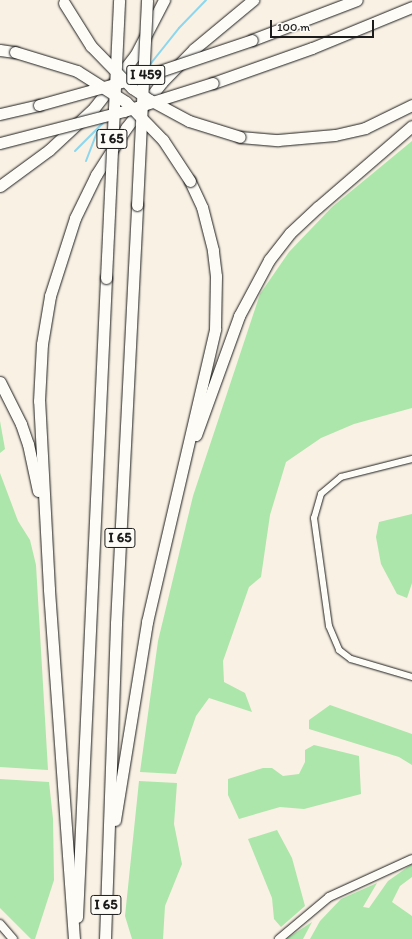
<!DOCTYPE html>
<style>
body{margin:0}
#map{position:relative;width:412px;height:939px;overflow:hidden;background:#f9f1e4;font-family:Itim,sans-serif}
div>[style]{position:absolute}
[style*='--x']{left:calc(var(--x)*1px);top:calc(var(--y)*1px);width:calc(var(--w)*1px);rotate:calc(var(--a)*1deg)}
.green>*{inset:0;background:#ace6aa}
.stream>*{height:2px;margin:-1px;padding:0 1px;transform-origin:1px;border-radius:1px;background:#8dd7ee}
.roads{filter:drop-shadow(0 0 1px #1c1c1c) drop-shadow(0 0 1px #1c1c1c)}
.minor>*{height:6px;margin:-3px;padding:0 3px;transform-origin:3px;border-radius:3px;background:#fdfcf7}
.tertiary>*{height:8px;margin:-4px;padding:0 4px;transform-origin:4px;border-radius:4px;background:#fdfcf7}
.motorway>*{height:11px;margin:-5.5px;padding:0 5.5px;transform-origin:5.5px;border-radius:5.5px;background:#fdfcf7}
.bridges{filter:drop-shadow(0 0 1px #1c1c1c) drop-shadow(0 0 1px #1c1c1c)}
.motorway-bridge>*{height:11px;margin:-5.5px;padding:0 5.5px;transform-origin:5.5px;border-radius:5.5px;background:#fdfcf7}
span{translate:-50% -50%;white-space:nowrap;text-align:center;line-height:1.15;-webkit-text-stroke:3.5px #fdfcf7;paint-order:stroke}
.shield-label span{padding:1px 3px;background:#fdfcf7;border:1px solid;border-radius:3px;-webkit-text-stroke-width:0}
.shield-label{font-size:14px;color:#1c1c1c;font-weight:700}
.scale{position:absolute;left:270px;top:20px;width:104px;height:18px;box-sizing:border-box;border:2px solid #1c1c1c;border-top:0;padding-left:5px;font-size:12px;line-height:14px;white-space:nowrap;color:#1c1c1c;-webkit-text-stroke:3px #fdfcf7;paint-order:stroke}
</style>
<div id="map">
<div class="green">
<i style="clip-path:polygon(412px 141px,412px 408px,354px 424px,321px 438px,286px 462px,270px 515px,261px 577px,249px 587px,223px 661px,224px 682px,245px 693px,252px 712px,209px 698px,196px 716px,176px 774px,140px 772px,158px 641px,193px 496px,260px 294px,289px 252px,332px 207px)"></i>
<i style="clip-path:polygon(0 421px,5px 449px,0 453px)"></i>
<i style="clip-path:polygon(0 473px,18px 521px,30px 540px,36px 565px,48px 770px,0 767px)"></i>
<i style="clip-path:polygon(412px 514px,412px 583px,407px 598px,397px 594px,381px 564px,376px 537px,379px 522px)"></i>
<i style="clip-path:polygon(330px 705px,412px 734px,412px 765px,399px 757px,309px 729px,309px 720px)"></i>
<i style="clip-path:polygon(314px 745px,359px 756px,361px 794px,304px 809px,280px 807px,239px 819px,228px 795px,228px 779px,263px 768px,272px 768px,283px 776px,299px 774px,305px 762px,305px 750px)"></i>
<i style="clip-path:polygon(0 779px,49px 782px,53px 819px,54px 880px,35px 939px,31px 939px,0 908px)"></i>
<i style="clip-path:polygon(139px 781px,177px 783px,174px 824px,182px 864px,165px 906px,163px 939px,132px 939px,125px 916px)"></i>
<i style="clip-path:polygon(277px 830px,292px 858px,305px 906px,281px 927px,274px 919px,272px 898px,248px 839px)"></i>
<i style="clip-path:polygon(412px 864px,412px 877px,400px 886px,392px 902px,412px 916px,412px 939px,310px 939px,320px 921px,341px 899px,377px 883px,363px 907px,369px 908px,388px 881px)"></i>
<i style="clip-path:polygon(312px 922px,303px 939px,286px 939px)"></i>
</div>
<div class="stream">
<i style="--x:148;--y:67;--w:50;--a:-51.5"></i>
<i style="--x:179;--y:28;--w:39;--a:-46"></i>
<i style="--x:75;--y:151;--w:42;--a:-45"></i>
<i style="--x:86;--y:161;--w:33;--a:-69"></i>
</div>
<div class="roads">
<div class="minor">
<i style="--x:412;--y:459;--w:73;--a:165.8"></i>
<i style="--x:341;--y:477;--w:26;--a:140"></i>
<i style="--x:321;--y:494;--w:25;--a:106"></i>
<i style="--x:314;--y:518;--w:109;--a:82.1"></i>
<i style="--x:329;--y:626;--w:26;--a:67"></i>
<i style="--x:339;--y:650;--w:15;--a:37"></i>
<i style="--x:351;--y:659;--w:64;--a:16.4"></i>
</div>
<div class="tertiary">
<i style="--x:0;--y:924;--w:20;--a:49"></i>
<i style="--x:279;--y:939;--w:65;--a:-40"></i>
<i style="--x:329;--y:897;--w:91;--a:-24.6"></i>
</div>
<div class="motorway">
<i style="--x:252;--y:40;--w:112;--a:-20.9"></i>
<i style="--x:0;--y:50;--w:15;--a:8"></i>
<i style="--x:213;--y:83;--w:105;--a:-19.5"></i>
<i style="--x:312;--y:48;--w:108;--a:-22.3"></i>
<i style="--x:0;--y:114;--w:40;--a:-13"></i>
<i style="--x:240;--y:137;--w:38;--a:5"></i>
<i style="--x:278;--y:140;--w:57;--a:-5"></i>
<i style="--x:335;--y:135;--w:31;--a:-13"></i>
<i style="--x:365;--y:128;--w:52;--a:-26.1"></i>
<i style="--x:0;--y:186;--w:61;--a:-36.3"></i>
<i style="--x:49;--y:150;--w:62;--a:-43"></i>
<i style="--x:94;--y:108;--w:68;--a:-52.1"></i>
<i style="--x:136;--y:54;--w:61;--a:-62.6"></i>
<i style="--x:0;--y:382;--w:47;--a:63.4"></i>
<i style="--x:21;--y:424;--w:21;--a:71"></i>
<i style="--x:28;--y:444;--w:48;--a:78"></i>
<i style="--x:196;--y:435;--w:127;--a:-70.1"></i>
<i style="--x:239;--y:316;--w:64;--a:-61.8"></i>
<i style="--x:269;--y:260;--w:34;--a:-52"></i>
<i style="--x:290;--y:233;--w:38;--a:-43"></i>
<i style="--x:318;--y:207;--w:124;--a:-40.8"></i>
<i style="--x:115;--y:820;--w:201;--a:-80.8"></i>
<i style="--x:147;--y:622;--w:301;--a:-76.9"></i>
<i style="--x:215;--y:329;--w:53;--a:-88.9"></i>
<i style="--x:216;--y:276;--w:26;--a:-97"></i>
<i style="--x:213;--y:250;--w:44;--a:-104.3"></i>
<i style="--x:202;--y:207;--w:29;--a:-115"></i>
<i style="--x:77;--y:917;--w:640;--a:-87.4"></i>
<i style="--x:74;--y:939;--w:351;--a:-94.1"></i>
<i style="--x:49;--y:589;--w:188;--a:-93"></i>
<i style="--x:39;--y:401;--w:57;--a:-87"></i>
<i style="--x:42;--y:344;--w:49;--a:-80.5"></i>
<i style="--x:50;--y:296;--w:82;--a:-72.2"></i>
<i style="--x:75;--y:218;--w:48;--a:-64"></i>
<i style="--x:96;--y:175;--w:56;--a:-57.4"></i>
<i style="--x:126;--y:128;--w:58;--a:-52"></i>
<i style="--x:162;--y:82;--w:46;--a:-45.9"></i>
<i style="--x:194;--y:49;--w:77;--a:-39.7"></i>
<i style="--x:105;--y:939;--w:316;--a:-88"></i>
<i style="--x:116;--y:623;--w:419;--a:-87.1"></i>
</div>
</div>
<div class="bridges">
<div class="motorway-bridge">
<i style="--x:64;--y:3;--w:51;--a:57.9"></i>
<i style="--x:91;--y:46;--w:59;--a:45.7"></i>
<i style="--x:132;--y:88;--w:22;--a:34"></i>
<i style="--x:150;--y:100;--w:44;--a:28.3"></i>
<i style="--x:189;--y:121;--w:53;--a:17.4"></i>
<i style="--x:15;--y:52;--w:65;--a:17"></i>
<i style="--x:77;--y:71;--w:58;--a:32.3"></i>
<i style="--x:126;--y:102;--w:53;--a:45.8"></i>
<i style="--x:163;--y:140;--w:49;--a:56.6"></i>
<i style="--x:39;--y:105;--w:123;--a:-15.6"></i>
<i style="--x:157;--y:72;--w:100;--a:-18.6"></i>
<i style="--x:0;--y:143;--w:128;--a:-14.5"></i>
<i style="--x:124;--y:111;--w:93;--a:-17.5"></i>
<i style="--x:137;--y:205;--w:205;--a:-87.2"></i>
<i style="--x:106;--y:278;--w:278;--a:-87.3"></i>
</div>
</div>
<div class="shield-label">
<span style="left:146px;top:75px">I 459</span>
<span style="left:112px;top:139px">I 65</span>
<span style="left:120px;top:538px">I 65</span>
<span style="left:106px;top:905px">I 65</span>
</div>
<div class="scale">100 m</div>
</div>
